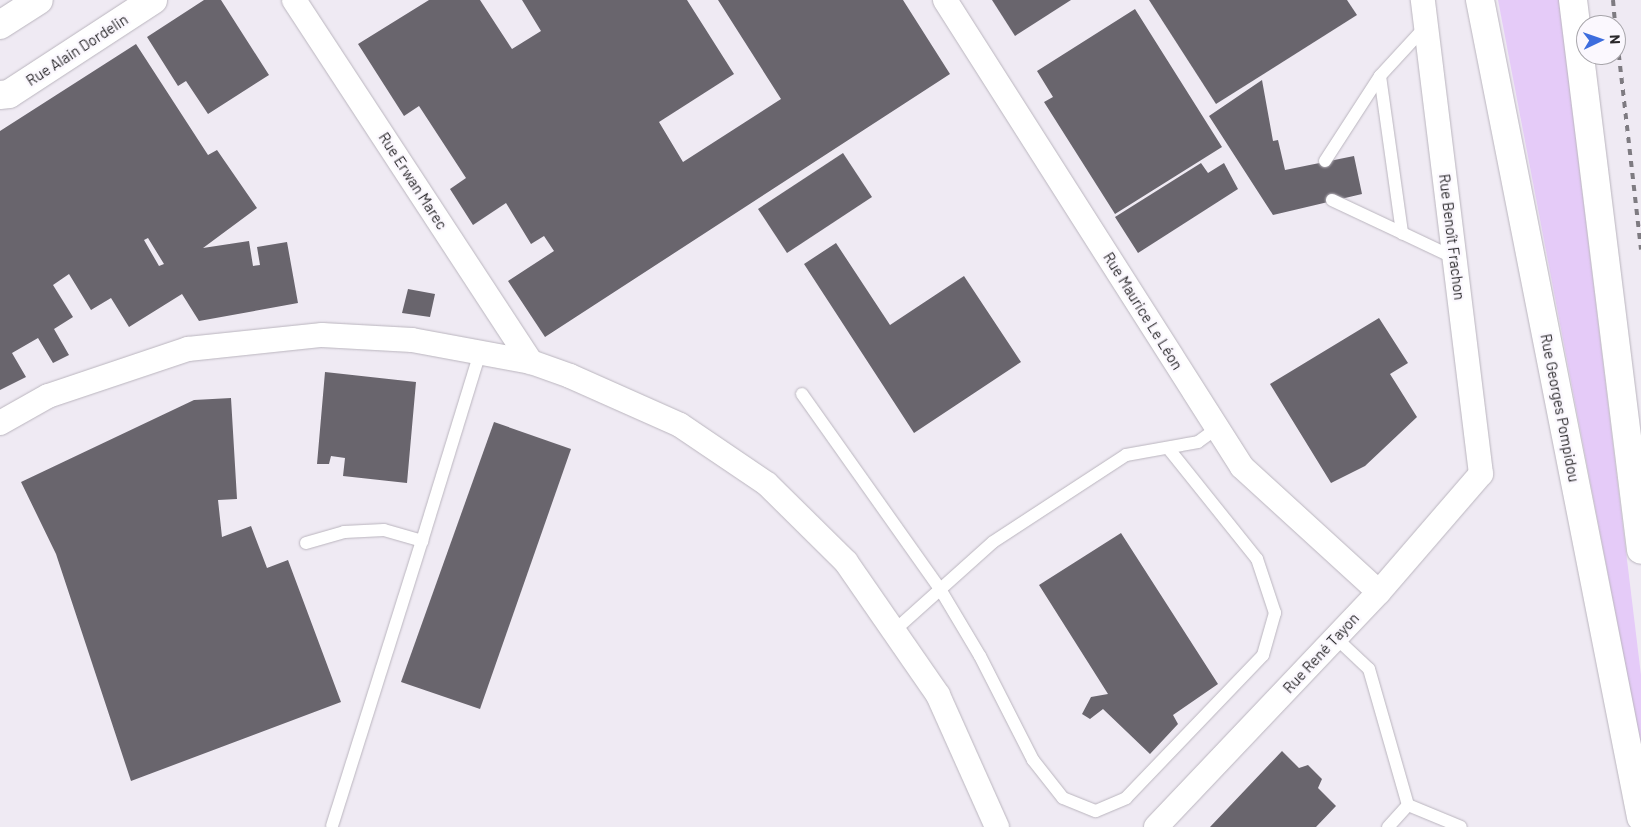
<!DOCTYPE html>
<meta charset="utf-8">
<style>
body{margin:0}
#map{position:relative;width:1641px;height:827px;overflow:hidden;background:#efeaf3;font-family:Barlow,sans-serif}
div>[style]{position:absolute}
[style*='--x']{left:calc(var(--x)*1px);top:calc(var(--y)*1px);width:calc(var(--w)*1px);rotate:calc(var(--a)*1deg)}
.green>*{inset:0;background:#e5cbf8}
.building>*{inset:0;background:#69656d}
.roads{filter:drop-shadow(0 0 1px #bab5be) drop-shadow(0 0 1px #bab5be)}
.lane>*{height:12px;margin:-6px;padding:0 6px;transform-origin:6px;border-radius:6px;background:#fff}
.street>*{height:24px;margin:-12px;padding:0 12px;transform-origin:12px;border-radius:12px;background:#fff}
.secondary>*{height:28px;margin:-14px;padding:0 14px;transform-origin:14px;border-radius:14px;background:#fff}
.rail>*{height:4px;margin-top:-2px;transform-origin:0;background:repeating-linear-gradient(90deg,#7e7b81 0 6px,transparent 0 12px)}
span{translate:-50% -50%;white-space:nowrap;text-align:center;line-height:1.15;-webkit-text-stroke:5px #fbf8fe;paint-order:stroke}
.street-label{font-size:15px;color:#2a282b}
.north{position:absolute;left:1576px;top:15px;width:50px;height:50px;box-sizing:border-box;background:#fbf8fe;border:1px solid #a7a5aa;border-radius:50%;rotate:87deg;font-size:14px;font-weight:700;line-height:20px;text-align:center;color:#2a282b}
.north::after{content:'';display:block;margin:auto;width:18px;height:22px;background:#3d6dde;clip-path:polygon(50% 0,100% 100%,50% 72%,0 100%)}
</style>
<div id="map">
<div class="green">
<i style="clip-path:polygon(1498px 0,1559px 0,1641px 675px,1641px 747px)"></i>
</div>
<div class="building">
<i style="clip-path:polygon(204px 0,221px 0,269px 75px,208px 114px,186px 81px,178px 86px,147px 37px)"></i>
<i style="clip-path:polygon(429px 0,480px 0,512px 49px,541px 31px,522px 0,687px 0,734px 74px,659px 122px,683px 162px,781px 99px,718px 0,903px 0,950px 74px,545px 337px,508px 281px,554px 251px,544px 236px,531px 244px,506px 203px,473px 225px,450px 189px,466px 178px,419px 106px,404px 116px,358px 44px)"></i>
<i style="clip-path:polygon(992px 0,1071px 0,1015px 36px)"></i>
<i style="clip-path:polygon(1149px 0,1347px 0,1357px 15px,1216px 104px)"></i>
<i style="clip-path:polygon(1135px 9px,1222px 147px,1115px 214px,1044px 102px,1053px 97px,1037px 71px)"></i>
<i style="clip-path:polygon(evenodd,136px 44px,208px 155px,217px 150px,257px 208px,203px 248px,249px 241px,253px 266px,260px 265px,257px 247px,287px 242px,298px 303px,199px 321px,182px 294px,129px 327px,111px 298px,91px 310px,69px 274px,53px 285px,73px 317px,54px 329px,69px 355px,53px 363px,38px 338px,12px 353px,26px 377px,0 390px,0 131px,136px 44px,148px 238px,164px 264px,159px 266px,144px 240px,148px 238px)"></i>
<i style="clip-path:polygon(1262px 80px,1273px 141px,1278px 140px,1285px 170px,1354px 156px,1362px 194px,1273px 215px,1209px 116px)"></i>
<i style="clip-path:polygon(843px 153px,872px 197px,787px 253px,758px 209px)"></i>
<i style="clip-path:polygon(1201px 163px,1208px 173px,1224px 163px,1238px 189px,1138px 253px,1115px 217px)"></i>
<i style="clip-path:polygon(836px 243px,890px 325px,964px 276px,1021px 362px,914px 433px,804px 264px)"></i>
<i style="clip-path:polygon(408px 289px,435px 294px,430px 317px,402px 313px)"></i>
<i style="clip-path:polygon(1379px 318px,1408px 363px,1390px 374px,1417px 417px,1365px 466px,1331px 483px,1270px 384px)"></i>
<i style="clip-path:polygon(325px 372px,416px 382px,407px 483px,343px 476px,345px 458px,331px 456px,329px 464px,317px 464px)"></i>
<i style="clip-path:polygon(231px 398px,237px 499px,218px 500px,222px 537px,251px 526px,267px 568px,288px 560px,341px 702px,131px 781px,56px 554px,21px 482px,194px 400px)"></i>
<i style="clip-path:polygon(494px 422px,571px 449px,480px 709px,401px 682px)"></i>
<i style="clip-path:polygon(1121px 533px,1218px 684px,1173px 715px,1178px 724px,1150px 754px,1103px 709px,1090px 719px,1082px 714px,1091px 697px,1108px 694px,1039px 585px)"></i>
<i style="clip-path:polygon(1282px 751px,1299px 768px,1308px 765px,1322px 779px,1318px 788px,1336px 806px,1316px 827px,1210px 827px)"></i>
</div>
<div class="roads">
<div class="lane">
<i style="--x:1426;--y:26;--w:68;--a:132.6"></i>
<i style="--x:1380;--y:76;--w:159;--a:82"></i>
<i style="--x:1402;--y:233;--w:59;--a:25.3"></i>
<i style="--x:1325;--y:161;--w:101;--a:-57.1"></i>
<i style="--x:1332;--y:200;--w:77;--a:25.2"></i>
<i style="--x:802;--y:394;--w:239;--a:54.7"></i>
<i style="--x:940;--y:589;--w:78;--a:59.2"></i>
<i style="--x:980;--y:656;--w:117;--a:63"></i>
<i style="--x:1033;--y:760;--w:48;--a:51.7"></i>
<i style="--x:1063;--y:798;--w:35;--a:22"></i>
<i style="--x:1096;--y:811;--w:33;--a:-23"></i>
<i style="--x:1126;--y:798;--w:198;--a:-46.2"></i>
<i style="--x:1263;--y:655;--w:44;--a:-74.1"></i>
<i style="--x:1275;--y:613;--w:57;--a:-108.4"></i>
<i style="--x:1257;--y:559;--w:142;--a:-128.7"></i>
<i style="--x:306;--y:543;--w:40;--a:-16"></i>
<i style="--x:344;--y:532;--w:40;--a:-2.9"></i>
<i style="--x:384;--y:530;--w:40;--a:16"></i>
<i style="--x:422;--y:541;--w:198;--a:-72.9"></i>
<i style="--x:896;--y:629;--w:130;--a:-41.9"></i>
<i style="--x:993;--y:542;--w:159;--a:-33.2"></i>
<i style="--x:1126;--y:455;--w:73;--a:-10.2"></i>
<i style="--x:1198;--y:442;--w:24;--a:-36"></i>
<i style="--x:1336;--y:638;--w:45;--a:43.2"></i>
<i style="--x:1369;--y:669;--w:141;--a:74"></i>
<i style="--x:1408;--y:805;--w:30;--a:132"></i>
<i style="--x:1408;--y:805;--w:57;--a:22.5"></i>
<i style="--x:332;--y:826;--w:299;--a:-72.5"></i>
</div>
<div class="street">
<i style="--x:294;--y:0;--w:433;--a:56.8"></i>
<i style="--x:945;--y:0;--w:553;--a:57.54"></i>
<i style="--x:1242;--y:467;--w:185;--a:42.4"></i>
<i style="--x:0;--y:423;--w:55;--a:-29.4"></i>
<i style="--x:48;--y:396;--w:148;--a:-18.6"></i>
<i style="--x:188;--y:349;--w:135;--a:-6"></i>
<i style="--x:322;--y:335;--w:90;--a:3.2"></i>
<i style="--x:412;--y:340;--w:121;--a:10.5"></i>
<i style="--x:531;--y:362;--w:41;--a:19.7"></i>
<i style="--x:570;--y:376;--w:120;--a:24"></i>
<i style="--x:680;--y:425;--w:105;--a:34.1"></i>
<i style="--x:767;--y:484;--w:111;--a:44.6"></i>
<i style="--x:846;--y:562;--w:162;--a:55.3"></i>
<i style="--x:938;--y:695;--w:145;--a:65.9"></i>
<i style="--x:1156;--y:827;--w:324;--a:-46.5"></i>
<i style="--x:1379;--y:592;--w:156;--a:-49.2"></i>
<i style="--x:1481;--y:474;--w:478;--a:-97"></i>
</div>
<div class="secondary">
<i style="--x:1480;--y:0;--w:833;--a:78.85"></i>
<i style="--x:1573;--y:0;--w:554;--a:82.95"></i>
<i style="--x:0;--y:25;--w:46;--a:-32.7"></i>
<i style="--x:0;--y:95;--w:9;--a:-6"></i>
<i style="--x:9;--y:94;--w:172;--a:-33.1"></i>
</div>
</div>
<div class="rail">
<i style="--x:1613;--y:0;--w:25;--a:85"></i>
<i style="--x:1616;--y:30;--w:221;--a:83.5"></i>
</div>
<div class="street-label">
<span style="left:77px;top:50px;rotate:-33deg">Rue Alain Dordelin</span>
<span style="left:413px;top:181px;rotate:57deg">Rue Erwan Marec</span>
<span style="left:1452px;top:237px;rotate:83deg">Rue Benoît Frachon</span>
<span style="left:1143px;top:311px;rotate:58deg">Rue Maurice Le Léon</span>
<span style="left:1560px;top:408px;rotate:79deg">Rue Georges Pompidou</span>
<span style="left:1321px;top:653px;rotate:-47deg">Rue René Tayon</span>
</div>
<div class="north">N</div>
</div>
